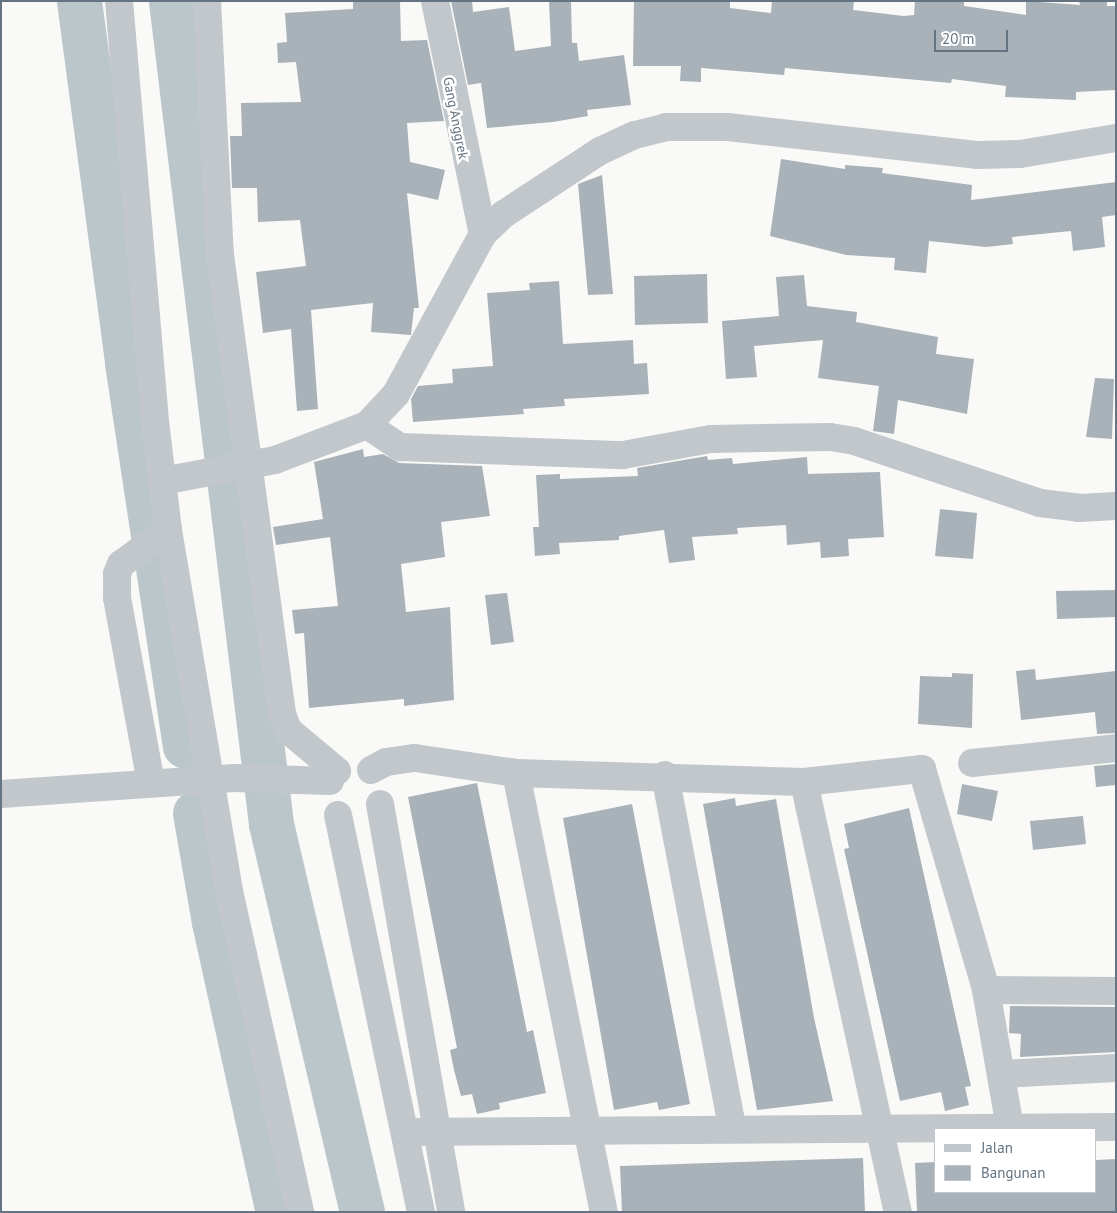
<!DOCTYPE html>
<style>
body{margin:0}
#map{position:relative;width:1117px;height:1213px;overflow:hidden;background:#f9f9f7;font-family:"PT Sans",sans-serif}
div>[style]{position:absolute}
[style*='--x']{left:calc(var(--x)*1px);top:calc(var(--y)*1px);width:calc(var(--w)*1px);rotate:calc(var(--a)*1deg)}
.river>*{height:45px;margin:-22.5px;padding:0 22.5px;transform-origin:22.5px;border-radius:22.5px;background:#bbc6cb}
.building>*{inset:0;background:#a9b2b8}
.minor>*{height:28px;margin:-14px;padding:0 14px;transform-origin:14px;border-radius:14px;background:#c2c7cb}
.tertiary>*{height:28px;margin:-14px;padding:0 14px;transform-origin:14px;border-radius:14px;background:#c2c7cb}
span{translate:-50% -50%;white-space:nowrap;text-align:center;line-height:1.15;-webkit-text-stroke:5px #fff;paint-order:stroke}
.street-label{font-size:14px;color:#647482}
.frame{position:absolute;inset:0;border:2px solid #647482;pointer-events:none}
.legend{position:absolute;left:934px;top:1128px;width:162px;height:65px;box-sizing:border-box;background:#fff;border:1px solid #c1c7cd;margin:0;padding:6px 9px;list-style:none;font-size:15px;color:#647482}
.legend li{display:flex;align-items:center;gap:10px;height:25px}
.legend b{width:25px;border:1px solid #c1c7cd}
.scale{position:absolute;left:934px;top:30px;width:74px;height:22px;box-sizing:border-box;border:2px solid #647482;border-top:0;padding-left:6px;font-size:15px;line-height:18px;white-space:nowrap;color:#647482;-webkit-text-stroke:4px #fff;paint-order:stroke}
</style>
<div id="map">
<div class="river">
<i style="--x:79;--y:1;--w:365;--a:82.4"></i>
<i style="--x:127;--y:363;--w:387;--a:81.4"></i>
<i style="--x:171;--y:1;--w:829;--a:83.07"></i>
<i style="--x:271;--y:824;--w:399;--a:76.8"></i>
<i style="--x:195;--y:813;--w:111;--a:80.1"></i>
<i style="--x:214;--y:922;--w:297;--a:77.6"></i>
</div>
<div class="building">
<i style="clip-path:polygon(400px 1px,401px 41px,427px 40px,444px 121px,407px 123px,410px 162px,445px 170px,438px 200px,407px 193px,419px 308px,414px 308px,411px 335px,371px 332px,373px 303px,311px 310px,318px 409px,297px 411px,291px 329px,263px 333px,256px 272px,306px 266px,300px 220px,258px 222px,257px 188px,232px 188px,230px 136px,242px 136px,241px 103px,301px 102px,296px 62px,278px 63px,277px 43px,287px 42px,285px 13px,353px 9px,353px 2px)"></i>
<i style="clip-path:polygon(451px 1px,472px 1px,473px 12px,509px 7px,515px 51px,551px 46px,549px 1px,571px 1px,572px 43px,577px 43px,579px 61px,624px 55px,631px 105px,587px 110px,588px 116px,553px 122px,487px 128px,481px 83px,468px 85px)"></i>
<i style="clip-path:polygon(634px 1px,730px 1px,730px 8px,771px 13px,772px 1px,854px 1px,853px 10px,904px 16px,914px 15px,915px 1px,964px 1px,964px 6px,1026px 15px,1026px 1px,1080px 5px,1079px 1px,1107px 1px,1107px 6px,1116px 6px,1116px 90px,1076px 92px,1076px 100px,1005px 97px,1006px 86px,952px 79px,951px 83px,785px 68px,784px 75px,701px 68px,701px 82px,680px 81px,681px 66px,633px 66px)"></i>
<i style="clip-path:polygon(781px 159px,845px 169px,845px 165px,883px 168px,882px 173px,972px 185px,971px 200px,1116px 182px,1116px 215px,1102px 217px,1105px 247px,1073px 251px,1071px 231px,1012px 237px,1013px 244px,986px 247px,929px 241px,926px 273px,894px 270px,895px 258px,846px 255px,770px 236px)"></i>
<i style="clip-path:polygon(602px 175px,613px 294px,588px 295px,578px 184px)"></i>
<i style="clip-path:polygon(707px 274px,708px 323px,635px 325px,634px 276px)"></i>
<i style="clip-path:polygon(804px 275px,807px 306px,857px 312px,856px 322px,938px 337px,936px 354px,974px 359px,967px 414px,898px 400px,894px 434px,873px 431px,879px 386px,818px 378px,823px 340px,754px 346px,757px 377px,726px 379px,722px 321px,779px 316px,776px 277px)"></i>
<i style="clip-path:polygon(559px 281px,563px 344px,633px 340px,634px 364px,647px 363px,649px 394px,564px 399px,565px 406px,523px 409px,524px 414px,413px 422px,411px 399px,418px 386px,453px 383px,452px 369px,493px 366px,487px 293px,530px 290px,529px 283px)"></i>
<i style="clip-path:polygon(1095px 378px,1114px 379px,1112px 439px,1086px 437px)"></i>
<i style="clip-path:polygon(363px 449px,364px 457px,383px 454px,399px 463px,482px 466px,490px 516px,441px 522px,445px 557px,401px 564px,406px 612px,450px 607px,454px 700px,404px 706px,404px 699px,309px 708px,304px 633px,295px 634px,292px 610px,338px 606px,330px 537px,276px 545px,273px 527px,323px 519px,314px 462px)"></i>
<i style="clip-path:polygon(707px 456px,708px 460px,732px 458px,733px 464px,807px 457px,808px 474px,880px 472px,884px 537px,848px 539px,849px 556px,821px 558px,820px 542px,787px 545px,786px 525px,737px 528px,738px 534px,692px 537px,695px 560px,669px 563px,664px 530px,619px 536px,619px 540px,559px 543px,560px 554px,535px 556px,533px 527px,539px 527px,536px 475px,560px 474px,560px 479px,638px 476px,637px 468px)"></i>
<i style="clip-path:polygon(940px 509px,977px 513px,973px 559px,935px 556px)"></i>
<i style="clip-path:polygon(1116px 590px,1116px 617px,1057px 619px,1056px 591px)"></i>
<i style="clip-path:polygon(507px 593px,514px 642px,491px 645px,485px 595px)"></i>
<i style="clip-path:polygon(1035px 669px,1036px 680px,1116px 671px,1116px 733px,1097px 734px,1095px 712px,1021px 720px,1016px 671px)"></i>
<i style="clip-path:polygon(952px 673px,973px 674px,972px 728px,918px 724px,920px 676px,952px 677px)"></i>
<i style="clip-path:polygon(1116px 764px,1116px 785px,1096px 787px,1094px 766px)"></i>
<i style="clip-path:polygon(477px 783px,527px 1032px,533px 1030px,546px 1093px,499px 1103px,500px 1109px,477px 1114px,472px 1094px,461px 1096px,454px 1070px,450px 1050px,457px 1048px,408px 797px)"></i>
<i style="clip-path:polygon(962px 784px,998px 791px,992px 821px,957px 814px)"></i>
<i style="clip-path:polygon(735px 798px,736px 806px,776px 799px,814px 1018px,833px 1101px,757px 1110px,703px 804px)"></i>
<i style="clip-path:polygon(632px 804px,690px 1104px,659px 1110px,657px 1102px,614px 1110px,563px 818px)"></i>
<i style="clip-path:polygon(909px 808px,971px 1086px,965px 1087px,969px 1105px,945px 1111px,941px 1092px,900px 1101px,844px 849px,849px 848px,844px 824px)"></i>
<i style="clip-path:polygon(1083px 816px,1086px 844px,1033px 850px,1030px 821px)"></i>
<i style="clip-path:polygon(1010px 1006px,1116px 1007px,1116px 1052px,1020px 1057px,1021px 1034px,1009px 1033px)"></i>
<i style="clip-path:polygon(863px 1158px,865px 1212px,622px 1212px,620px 1166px)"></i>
<i style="clip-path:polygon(1116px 1159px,1116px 1212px,917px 1212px,915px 1163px,936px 1162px,936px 1192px,1096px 1192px,1096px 1160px)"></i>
</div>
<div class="minor">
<i style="--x:207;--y:1;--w:254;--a:87.1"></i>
<i style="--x:220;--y:255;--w:463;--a:82.3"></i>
<i style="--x:282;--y:714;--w:17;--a:69"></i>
<i style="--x:288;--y:730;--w:64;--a:39.9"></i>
<i style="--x:435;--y:1;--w:238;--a:78.4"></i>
<i style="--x:367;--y:425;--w:40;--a:34"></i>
<i style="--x:400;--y:447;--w:223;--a:2.1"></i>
<i style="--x:623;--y:455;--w:89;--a:-10.3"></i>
<i style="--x:711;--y:439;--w:119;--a:-1"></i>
<i style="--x:830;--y:437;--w:24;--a:9"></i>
<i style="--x:854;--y:441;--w:196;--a:18.4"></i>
<i style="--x:1040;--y:503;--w:39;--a:7"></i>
<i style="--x:1079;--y:508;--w:37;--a:-3"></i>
<i style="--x:162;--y:481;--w:115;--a:-10.5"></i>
<i style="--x:275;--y:460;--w:98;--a:-20.8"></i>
<i style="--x:367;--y:425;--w:42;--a:-46.9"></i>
<i style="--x:396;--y:394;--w:182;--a:-61.5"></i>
<i style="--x:483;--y:234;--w:29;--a:-44"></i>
<i style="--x:504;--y:214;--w:115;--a:-33.3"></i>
<i style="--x:600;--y:151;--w:38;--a:-25"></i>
<i style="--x:635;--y:135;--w:32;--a:-14"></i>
<i style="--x:666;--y:127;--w:62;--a:0"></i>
<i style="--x:728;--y:127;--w:252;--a:6.4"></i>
<i style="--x:978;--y:155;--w:42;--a:-1.4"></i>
<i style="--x:1020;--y:154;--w:97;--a:-9.5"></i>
<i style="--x:972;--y:763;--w:145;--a:-5.9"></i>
<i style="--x:371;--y:770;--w:17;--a:-28"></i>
<i style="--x:386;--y:762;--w:29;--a:-8"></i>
<i style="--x:415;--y:758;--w:102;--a:8.4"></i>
<i style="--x:516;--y:773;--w:288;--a:1.8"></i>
<i style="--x:804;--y:782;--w:119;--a:-6.3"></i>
<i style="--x:922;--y:769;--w:230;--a:73.8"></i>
<i style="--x:986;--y:990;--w:139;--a:80.1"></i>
<i style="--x:516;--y:773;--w:448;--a:78.7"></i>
<i style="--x:665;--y:775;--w:358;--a:79.2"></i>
<i style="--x:804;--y:782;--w:440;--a:77.7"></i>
<i style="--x:151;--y:783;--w:189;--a:-100.4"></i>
<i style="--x:117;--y:597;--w:23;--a:-90"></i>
<i style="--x:117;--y:574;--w:11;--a:-68"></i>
<i style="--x:121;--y:564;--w:58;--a:-35.9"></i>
<i style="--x:1;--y:794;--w:234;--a:-3.9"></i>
<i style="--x:234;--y:778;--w:96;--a:1.8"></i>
<i style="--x:380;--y:804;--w:414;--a:80.1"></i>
<i style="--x:338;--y:815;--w:406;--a:78.2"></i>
<i style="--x:986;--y:990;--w:130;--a:0.4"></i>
<i style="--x:1002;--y:1074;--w:114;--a:-3"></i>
<i style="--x:407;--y:1132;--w:709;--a:-0.4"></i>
</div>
<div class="tertiary">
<i style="--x:119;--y:1;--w:413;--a:85.1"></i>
<i style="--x:154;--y:413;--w:118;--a:83.2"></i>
<i style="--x:168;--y:530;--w:366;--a:80.4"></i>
<i style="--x:229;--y:891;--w:329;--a:77.5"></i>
</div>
<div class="street-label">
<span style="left:456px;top:118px;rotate:79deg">Gang Anggrek</span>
</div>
<div class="frame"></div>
<ul class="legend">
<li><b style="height:6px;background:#c2c7cb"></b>Jalan</li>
<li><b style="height:14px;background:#a9b2b8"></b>Bangunan</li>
</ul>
<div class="scale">20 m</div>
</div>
